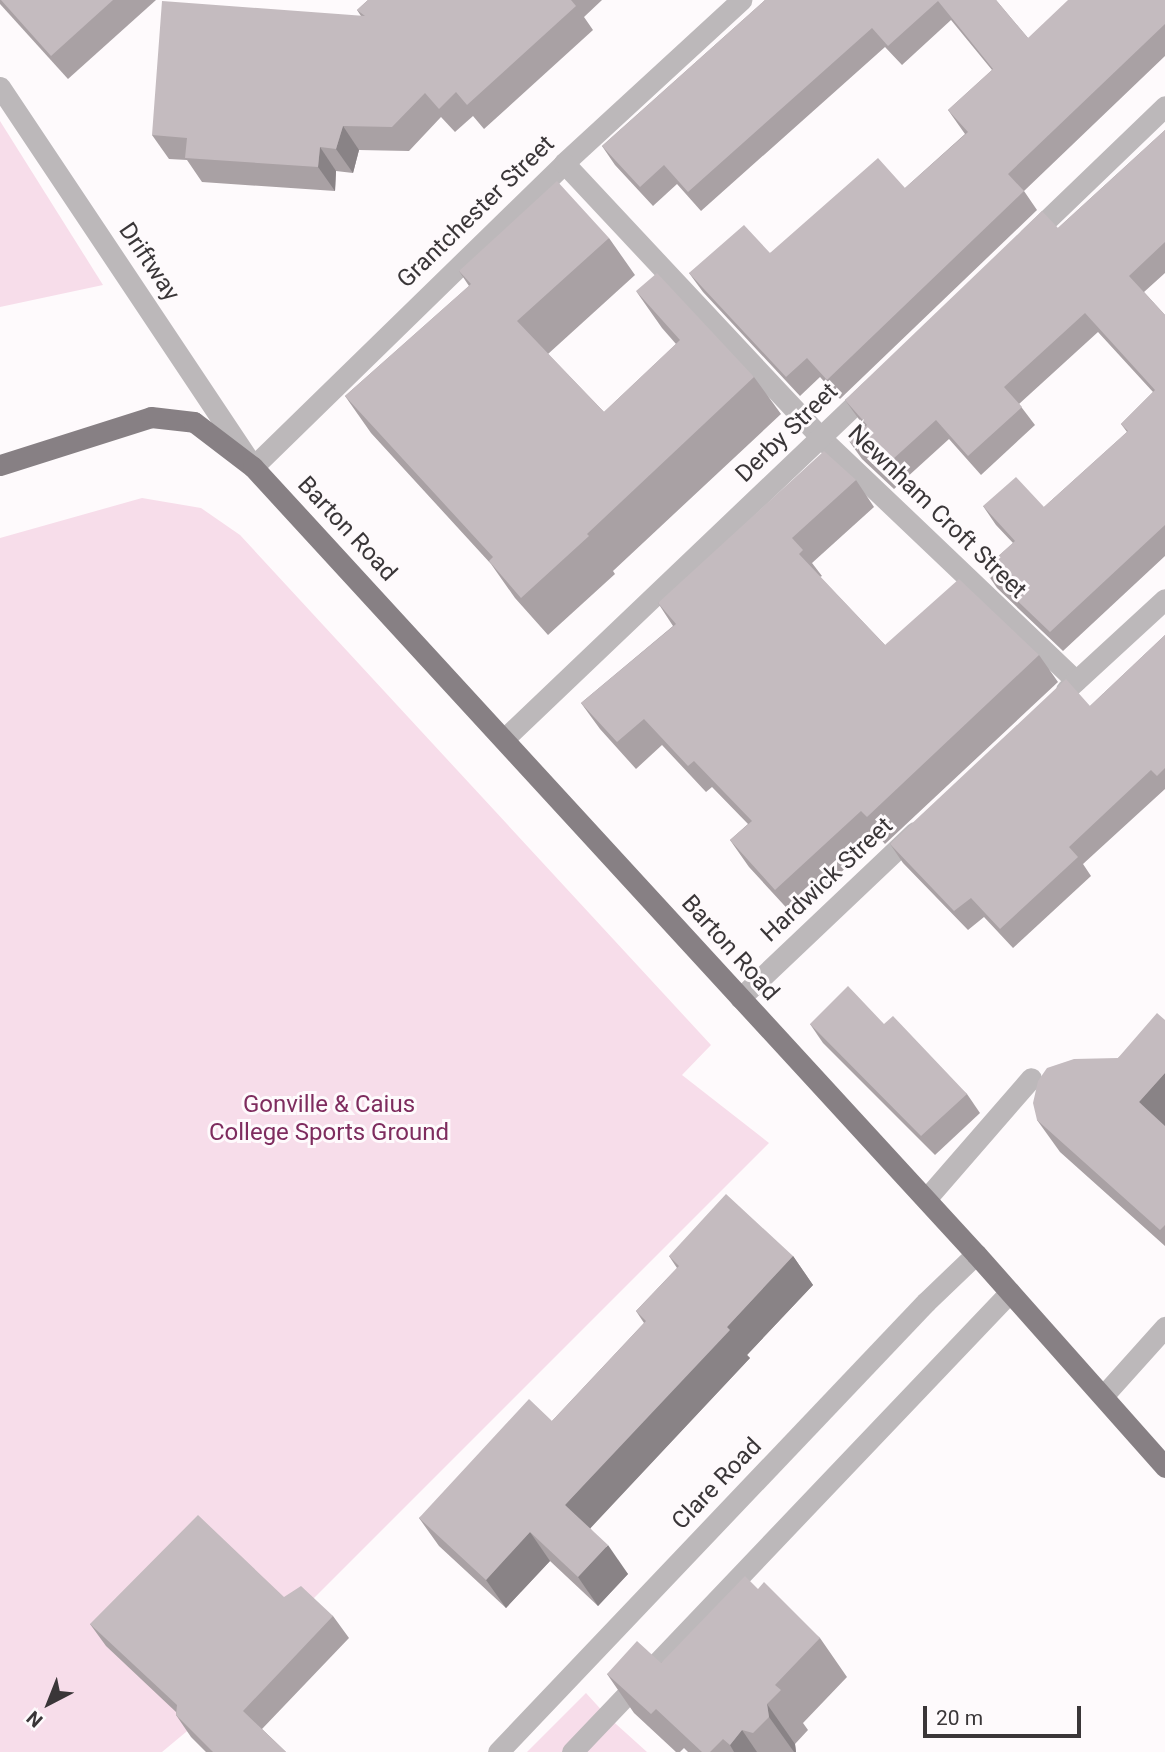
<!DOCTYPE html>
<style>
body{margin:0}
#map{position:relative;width:1165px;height:1752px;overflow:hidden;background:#fefafc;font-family:Roboto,sans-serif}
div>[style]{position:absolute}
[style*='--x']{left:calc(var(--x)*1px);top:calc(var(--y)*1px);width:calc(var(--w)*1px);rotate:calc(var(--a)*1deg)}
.green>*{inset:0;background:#f7ddea}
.service>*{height:21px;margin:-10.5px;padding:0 10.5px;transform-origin:10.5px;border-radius:10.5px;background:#bcb8ba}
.minor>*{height:21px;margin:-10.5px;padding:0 10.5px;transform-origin:10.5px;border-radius:10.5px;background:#bcb8ba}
.primary>*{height:21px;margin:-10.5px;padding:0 10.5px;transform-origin:10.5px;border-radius:10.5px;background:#878084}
.wall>*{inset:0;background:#a9a1a4}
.shaded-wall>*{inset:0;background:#898386}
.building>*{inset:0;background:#c4bbbf}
span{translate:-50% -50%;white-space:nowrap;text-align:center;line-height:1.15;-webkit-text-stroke:6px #fefafc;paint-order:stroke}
.street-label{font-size:24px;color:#3a3638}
.park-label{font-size:24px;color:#7e2c5e}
.north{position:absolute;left:14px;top:1668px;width:70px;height:70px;-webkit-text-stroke:5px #fefafc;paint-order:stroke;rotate:222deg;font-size:19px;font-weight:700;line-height:28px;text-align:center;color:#3a3638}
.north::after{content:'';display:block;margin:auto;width:24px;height:32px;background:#3a3638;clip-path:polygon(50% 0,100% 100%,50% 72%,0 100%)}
.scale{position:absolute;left:923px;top:1706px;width:158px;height:32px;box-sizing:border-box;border:4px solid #3a3638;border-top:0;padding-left:9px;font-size:21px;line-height:24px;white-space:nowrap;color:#3a3638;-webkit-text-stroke:5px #fefafc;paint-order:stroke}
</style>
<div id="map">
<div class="green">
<i style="clip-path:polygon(0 121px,103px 285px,0 307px)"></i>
<i style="clip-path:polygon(142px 498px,201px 508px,240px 535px,711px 1045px,682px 1075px,769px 1143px,310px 1602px,192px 1727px,162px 1752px,0 1752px,0 538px)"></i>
<i style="clip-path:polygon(586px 1693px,606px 1715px,647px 1752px,527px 1752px)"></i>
</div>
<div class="service">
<i style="--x:926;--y:1199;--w:160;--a:-49"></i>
<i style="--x:1103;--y:1396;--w:93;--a:-48.1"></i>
<i style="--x:572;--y:1752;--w:635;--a:-46.4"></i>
</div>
<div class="minor">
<i style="--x:0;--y:87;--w:457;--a:56.3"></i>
<i style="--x:253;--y:467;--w:435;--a:-44.3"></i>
<i style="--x:564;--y:163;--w:241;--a:-42.6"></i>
<i style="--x:564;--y:163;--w:376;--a:46.9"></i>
<i style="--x:821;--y:438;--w:352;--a:43.6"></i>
<i style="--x:1028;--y:238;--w:190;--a:-43.9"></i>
<i style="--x:1066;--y:690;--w:134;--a:-42.6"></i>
<i style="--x:504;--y:739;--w:507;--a:-43.64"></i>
<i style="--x:740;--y:998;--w:241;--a:-43.5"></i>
<i style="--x:498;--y:1752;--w:621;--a:-46.44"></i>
<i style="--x:926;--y:1302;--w:69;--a:-43.8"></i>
</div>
<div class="primary">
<i style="--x:0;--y:465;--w:158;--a:-17.6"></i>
<i style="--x:151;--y:417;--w:43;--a:6.6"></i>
<i style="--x:194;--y:422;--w:74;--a:37.3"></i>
<i style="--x:253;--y:467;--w:1069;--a:47.43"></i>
<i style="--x:976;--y:1254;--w:285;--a:48.4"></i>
</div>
<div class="wall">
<i style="clip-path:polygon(0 0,156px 0,68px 79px,0 4px)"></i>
<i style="clip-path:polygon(368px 0,602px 0,584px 17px,593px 30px,484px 129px,473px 116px,455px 132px,441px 117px,409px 151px,359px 150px,353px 173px,336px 171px,335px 191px,202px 182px,187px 160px,169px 159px,152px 135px,361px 16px,357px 10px)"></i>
<i style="clip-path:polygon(765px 0,996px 0,1028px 38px,1165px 0,1165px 56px,1024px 191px,1037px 210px,840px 399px,820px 377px,800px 396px,703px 292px,689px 273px,770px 253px,905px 188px,965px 134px,948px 110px,992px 70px,951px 20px,902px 65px,885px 47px,701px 211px,677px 184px,653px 206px,615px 165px,602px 146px)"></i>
<i style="clip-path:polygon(1165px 130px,1165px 273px,1144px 292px,1165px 315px,1165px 556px,1063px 651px,997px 588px,984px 569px,1013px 543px,996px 525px,983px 506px,1044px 507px,1127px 432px,1121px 424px,1153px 392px,1098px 332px,1019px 404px,1035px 425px,981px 475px,949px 439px,894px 489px,862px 459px,849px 441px,865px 427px,858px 418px,845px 400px,1058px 228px)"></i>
<i style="clip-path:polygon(609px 238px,635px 275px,548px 354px,604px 412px,676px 344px,662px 328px,636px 291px,754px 377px,781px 414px,613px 571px,615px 574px,548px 635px,515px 598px,491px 564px,371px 433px,345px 396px,469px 286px,459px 271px)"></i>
<i style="clip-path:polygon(856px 480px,874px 507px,812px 563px,822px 576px,820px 577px,885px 645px,1039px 655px,1058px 682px,885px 844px,879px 837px,794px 916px,749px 867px,730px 840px,748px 824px,712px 787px,706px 792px,662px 745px,636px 769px,600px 729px,581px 703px,673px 626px,658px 603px)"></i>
<i style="clip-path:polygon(1165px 635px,1165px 789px,1083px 864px,1091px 876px,1013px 948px,984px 917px,968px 930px,903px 863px,890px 844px,1090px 706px)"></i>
<i style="clip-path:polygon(1165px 1020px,1165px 1246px,1060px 1152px,1037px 1120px,1118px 1058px)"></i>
<i style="clip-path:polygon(810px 1024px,884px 1024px,967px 1094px,980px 1113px,935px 1155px,823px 1043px)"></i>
<i style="clip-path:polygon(669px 1256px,793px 1256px,813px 1285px,747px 1355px,750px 1358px,590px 1528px,628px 1574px,598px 1606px,550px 1561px,506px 1608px,439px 1546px,419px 1518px,552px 1421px,644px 1323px,636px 1311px,677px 1268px)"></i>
<i style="clip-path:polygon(758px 1589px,820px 1638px,847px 1677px,803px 1723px,808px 1730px,795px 1744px,796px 1752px,688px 1752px,684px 1748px,680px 1752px,676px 1752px,634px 1713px,607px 1674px,661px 1663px)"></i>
<i style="clip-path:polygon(284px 1597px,333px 1616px,349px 1638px,262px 1729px,286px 1752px,206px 1752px,191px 1737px,176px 1715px,176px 1712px,106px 1646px,90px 1624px)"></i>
</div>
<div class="shaded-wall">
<i style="clip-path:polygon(343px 126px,359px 150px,353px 173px,336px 149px)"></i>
<i style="clip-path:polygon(320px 147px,336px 171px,335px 191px,318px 167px)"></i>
<i style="clip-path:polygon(1165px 1073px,1165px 1130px,1139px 1102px)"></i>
<i style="clip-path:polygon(793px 1256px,813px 1285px,747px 1355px,750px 1358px,585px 1534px,565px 1505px,727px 1327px)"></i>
<i style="clip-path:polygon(530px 1532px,550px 1561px,506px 1608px,486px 1580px)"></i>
<i style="clip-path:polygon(608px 1545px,628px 1574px,598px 1606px,578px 1577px)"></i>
<i style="clip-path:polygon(767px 1704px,795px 1744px,796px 1752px,794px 1752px,769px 1717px)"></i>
<i style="clip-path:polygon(742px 1730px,757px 1752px,734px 1752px,730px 1745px)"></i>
</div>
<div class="building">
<i style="clip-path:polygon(1px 0,113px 0,51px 56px)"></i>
<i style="clip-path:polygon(368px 0,571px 0,576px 6px,467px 105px,456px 92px,439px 109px,425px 93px,392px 127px,343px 126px,336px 149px,320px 147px,318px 167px,185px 158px,187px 138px,152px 135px,162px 1px,365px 16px,357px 10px)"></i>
<i style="clip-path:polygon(765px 0,996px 0,1028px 38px,1068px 0,1165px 0,1165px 24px,1008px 174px,1024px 191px,827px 380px,807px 358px,786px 377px,689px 273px,744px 225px,770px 253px,878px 158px,905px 188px,968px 132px,948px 110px,993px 69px,938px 1px,888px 46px,872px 28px,688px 192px,664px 165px,640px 187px,602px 146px)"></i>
<i style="clip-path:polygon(1165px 130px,1165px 242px,1129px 276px,1165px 315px,1165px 525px,1050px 632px,984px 569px,1015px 541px,983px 506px,1016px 477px,1044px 507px,1128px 431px,1121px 424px,1155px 390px,1085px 313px,1004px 387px,1022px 407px,968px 456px,936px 420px,881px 470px,849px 441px,867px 425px,845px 400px,1042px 211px,1058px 228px)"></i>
<i style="clip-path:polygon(557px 181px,609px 238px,517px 321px,604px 412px,680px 340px,636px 291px,657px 273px,754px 377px,587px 534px,589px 536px,521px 598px,489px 561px,493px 557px,345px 396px,471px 284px,459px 271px)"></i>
<i style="clip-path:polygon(824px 451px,856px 480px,792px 538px,803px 550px,799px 554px,885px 645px,959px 579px,1039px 655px,867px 817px,861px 811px,775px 890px,730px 840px,752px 821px,694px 761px,688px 766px,644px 719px,617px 742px,581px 703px,676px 624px,658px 603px)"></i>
<i style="clip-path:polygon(1165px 635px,1165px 768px,1157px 776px,1151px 770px,1069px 847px,1078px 857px,1000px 929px,971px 898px,954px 911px,890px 844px,1066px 679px,1090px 706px)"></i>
<i style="clip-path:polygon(848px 986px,884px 1024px,893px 1016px,967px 1094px,921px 1136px,810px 1024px)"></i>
<i style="clip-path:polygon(1157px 1013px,1165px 1020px,1165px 1073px,1139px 1102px,1165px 1126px,1165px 1225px,1160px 1230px,1037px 1120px,1033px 1103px,1038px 1081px,1047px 1068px,1074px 1059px,1118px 1058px)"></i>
<i style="clip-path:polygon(726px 1194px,793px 1256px,727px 1327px,730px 1330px,565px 1505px,608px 1545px,578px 1577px,530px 1532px,486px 1580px,419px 1518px,529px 1399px,552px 1421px,646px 1321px,636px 1311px,679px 1266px,669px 1256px)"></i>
<i style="clip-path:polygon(198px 1515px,284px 1597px,301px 1586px,333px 1616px,243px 1711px,286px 1752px,213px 1752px,176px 1715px,177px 1705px,90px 1624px)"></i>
<i style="clip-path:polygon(745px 1576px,758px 1589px,764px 1582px,820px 1638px,775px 1685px,781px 1690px,767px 1704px,769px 1717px,753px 1733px,742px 1730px,730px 1745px,723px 1739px,710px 1752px,702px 1752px,656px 1709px,651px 1714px,607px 1674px,637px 1641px,661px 1663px)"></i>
</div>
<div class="street-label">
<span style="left:476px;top:212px;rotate:-44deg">Grantchester Street</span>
<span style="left:149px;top:262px;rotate:56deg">Driftway</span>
<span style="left:787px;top:433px;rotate:-44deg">Derby Street</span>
<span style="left:937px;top:512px;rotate:44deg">Newnham Croft Street</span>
<span style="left:347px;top:529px;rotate:47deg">Barton Road</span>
<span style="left:827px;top:880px;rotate:-43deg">Hardwick Street</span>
<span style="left:730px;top:948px;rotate:48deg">Barton Road</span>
<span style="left:717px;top:1484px;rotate:-46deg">Clare Road</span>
</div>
<div class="park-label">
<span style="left:329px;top:1119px">Gonville &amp; Caius<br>College Sports Ground</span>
</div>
<div class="north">N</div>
<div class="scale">20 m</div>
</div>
